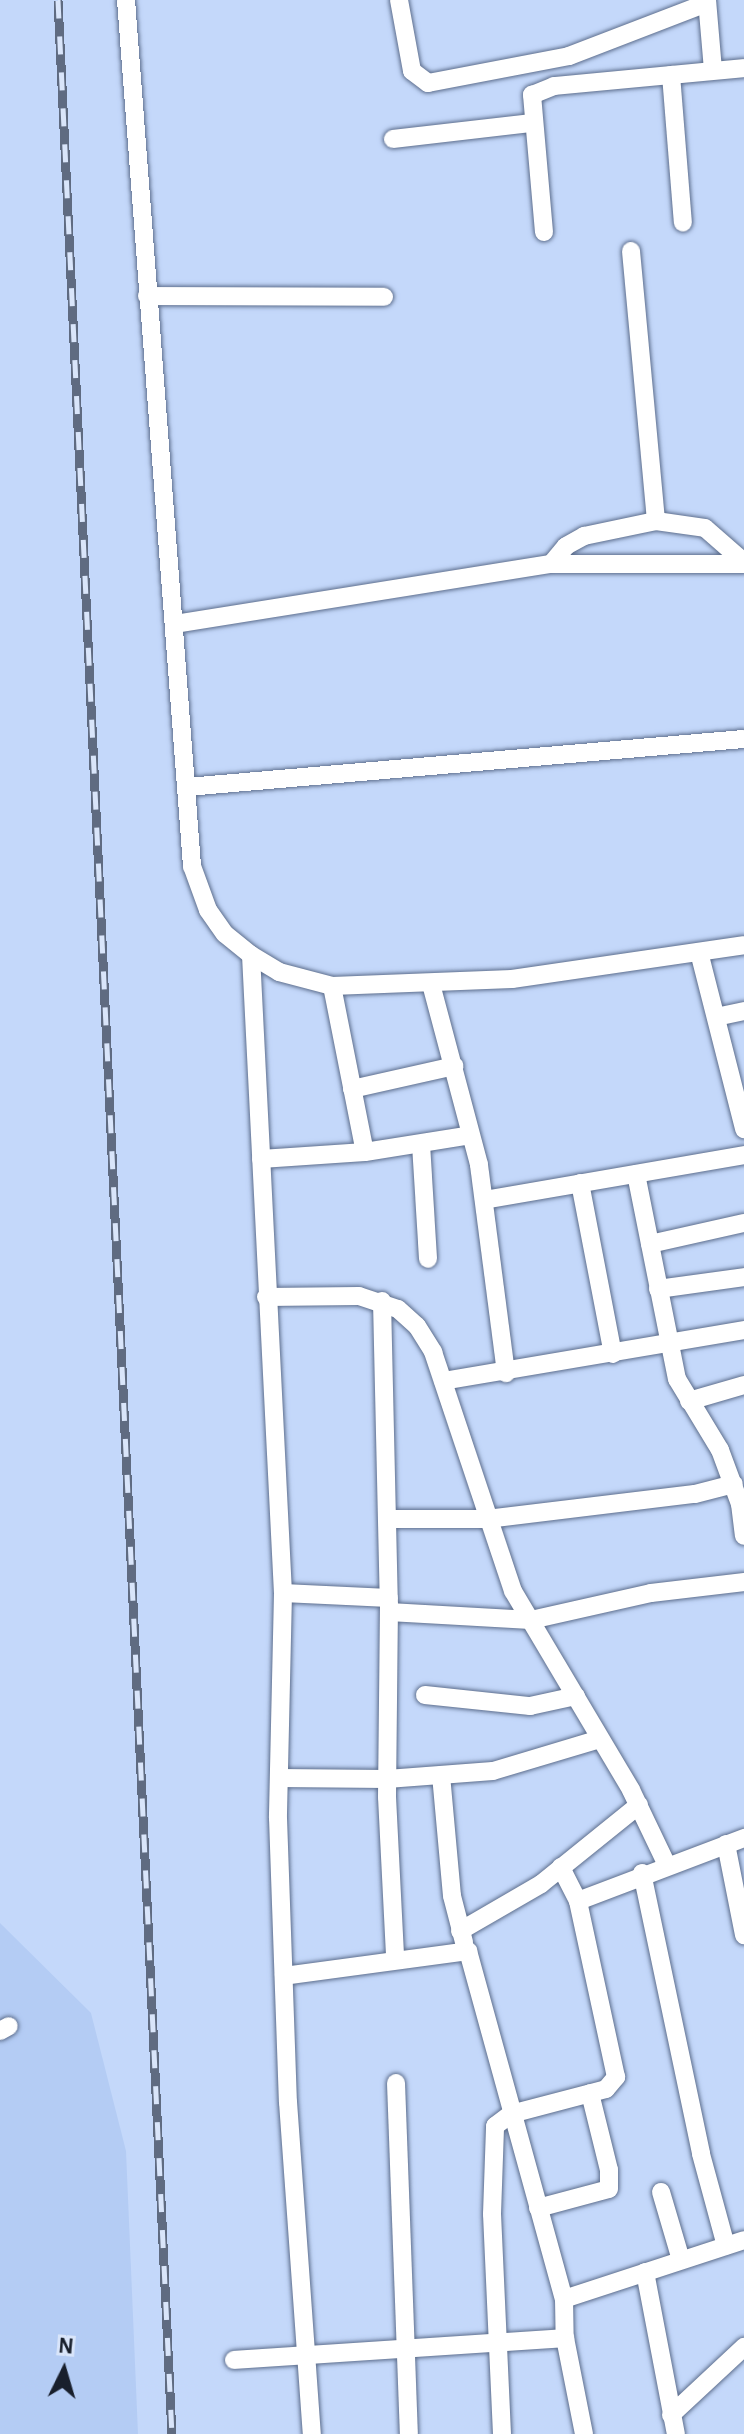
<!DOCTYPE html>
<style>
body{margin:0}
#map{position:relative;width:744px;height:2434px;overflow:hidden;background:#c4d8fa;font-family:"Alegreya Sans",sans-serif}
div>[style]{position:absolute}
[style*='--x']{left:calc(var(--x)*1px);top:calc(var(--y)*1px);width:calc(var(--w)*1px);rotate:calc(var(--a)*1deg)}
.built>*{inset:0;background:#b4ccf4}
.roads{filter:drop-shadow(0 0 2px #5d6e8d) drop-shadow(0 0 2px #5d6e8d)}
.minor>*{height:18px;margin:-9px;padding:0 9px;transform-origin:9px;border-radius:9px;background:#fff}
.rail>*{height:9px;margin-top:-4.5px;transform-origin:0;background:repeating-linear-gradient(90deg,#d9e5fa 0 18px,#5f6b81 0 36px);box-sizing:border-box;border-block:2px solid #5f6b81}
span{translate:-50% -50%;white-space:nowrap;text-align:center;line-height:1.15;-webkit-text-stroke:8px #d9e5fa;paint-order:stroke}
.north{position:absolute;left:24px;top:2330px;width:80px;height:80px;-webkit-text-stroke:6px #d9e5fa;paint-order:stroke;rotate:5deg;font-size:22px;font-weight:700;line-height:32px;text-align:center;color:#181f2c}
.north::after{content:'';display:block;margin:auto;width:28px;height:36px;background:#181f2c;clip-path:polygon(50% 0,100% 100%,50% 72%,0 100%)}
</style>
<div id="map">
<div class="built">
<i style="clip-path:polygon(0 1923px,91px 2013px,126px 2151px,138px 2434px,0 2434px)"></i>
</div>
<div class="roads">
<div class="minor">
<i style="--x:126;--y:0;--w:869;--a:85.64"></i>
<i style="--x:192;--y:866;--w:47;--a:70"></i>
<i style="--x:208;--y:910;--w:29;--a:55"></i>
<i style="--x:225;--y:934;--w:33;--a:39"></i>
<i style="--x:251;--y:955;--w:33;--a:31"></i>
<i style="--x:279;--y:972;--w:55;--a:14.8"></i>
<i style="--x:332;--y:986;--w:180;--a:-2.2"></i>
<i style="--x:512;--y:979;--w:234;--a:-8.3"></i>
<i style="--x:399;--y:0;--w:72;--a:79.6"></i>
<i style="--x:412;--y:71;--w:20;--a:37"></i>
<i style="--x:428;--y:83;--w:144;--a:-10.8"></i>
<i style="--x:569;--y:56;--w:148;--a:-21"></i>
<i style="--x:707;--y:0;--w:70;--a:85.1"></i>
<i style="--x:671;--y:75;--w:148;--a:85.4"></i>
<i style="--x:393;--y:139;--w:140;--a:-6.6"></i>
<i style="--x:544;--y:232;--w:138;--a:-95"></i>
<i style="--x:532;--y:95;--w:24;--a:-22"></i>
<i style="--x:554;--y:86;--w:191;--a:-5.4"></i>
<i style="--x:631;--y:251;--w:271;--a:84.7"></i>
<i style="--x:147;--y:296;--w:237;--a:0.2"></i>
<i style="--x:551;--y:564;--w:23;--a:-50"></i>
<i style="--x:566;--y:546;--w:21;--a:-29"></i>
<i style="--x:584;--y:536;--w:74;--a:-11.8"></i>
<i style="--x:656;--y:521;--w:49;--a:8.1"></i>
<i style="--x:705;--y:528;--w:52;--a:41.1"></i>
<i style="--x:175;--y:624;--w:381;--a:-9.1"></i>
<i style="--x:551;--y:564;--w:193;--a:0"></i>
<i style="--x:187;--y:787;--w:559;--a:-4.93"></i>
<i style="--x:699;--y:952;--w:183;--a:75.7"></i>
<i style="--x:251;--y:955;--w:639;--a:87.13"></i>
<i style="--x:283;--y:1593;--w:225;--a:91.3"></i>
<i style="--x:278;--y:1818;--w:284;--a:88"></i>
<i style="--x:288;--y:2102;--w:333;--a:85.9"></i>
<i style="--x:431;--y:984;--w:187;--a:75.1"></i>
<i style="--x:479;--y:1165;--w:210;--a:82.6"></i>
<i style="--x:332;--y:986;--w:169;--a:78.8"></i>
<i style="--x:716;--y:1017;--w:29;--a:-12"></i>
<i style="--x:352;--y:1089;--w:105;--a:-12.7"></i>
<i style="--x:421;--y:1144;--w:115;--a:86.5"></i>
<i style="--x:261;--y:1159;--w:104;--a:-3.9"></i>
<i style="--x:365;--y:1152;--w:107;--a:-9.1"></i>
<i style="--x:636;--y:1174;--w:209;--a:78.7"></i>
<i style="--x:677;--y:1379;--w:83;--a:58.8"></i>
<i style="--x:720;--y:1450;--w:58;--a:69.7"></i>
<i style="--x:740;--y:1504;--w:32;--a:83"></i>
<i style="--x:580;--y:1183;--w:174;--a:79.1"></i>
<i style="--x:484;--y:1200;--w:264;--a:-9.8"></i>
<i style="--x:650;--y:1244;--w:96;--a:-12.6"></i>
<i style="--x:658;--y:1289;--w:87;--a:-7.9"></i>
<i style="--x:266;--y:1297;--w:93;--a:-0.6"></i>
<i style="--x:359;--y:1296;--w:41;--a:18.4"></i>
<i style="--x:398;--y:1309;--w:25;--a:42"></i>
<i style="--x:417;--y:1326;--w:31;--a:58"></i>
<i style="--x:433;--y:1352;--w:252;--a:71.5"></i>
<i style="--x:513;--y:1591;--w:231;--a:59.3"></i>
<i style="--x:631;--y:1790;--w:81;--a:64.4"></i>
<i style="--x:382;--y:1301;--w:304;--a:88.7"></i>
<i style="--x:389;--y:1605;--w:192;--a:90.6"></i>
<i style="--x:387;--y:1797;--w:160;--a:87.1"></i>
<i style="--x:443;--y:1381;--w:305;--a:-9.6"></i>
<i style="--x:689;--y:1401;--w:57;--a:-16.2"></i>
<i style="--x:388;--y:1519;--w:99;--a:0"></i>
<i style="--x:487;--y:1519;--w:209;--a:-6.9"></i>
<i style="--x:695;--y:1494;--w:40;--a:-14.4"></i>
<i style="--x:283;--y:1593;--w:106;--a:2.7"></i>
<i style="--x:389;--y:1612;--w:142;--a:3.2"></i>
<i style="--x:531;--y:1620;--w:123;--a:-12.7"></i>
<i style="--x:651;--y:1593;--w:94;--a:-6.7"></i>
<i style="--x:425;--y:1695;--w:106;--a:6"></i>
<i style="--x:530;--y:1706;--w:47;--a:-12.3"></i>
<i style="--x:441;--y:1775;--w:121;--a:84.8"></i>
<i style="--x:452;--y:1896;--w:48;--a:75.4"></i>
<i style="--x:279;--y:1778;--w:108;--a:0.5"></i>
<i style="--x:387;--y:1779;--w:106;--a:-4.3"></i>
<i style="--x:493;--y:1771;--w:112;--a:-16.7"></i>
<i style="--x:726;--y:1844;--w:93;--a:78.8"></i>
<i style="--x:642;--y:1873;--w:287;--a:78.1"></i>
<i style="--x:701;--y:2154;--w:95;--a:74.8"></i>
<i style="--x:578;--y:1901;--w:178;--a:-20.8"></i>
<i style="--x:460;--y:1931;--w:94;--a:-30.1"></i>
<i style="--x:541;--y:1884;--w:126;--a:-38.9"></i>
<i style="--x:284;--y:1976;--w:186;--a:-7.7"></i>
<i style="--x:468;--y:1951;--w:361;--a:74.6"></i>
<i style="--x:564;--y:2299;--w:39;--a:89"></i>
<i style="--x:565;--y:2338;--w:98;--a:78.8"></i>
<i style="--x:0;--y:2031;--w:10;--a:-29"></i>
<i style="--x:396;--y:2083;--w:351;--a:87.9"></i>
<i style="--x:661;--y:2192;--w:71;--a:73.6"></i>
<i style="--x:538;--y:2208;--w:73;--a:-15"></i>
<i style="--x:609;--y:2189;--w:19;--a:-90"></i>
<i style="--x:609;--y:2170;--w:79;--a:-103.9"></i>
<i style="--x:645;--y:2272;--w:165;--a:79.2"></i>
<i style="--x:564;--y:2299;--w:189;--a:-18.1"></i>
<i style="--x:234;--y:2360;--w:332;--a:-3.8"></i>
<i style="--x:671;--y:2415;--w:100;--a:-43"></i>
<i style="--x:502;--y:2434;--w:220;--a:-92.6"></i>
<i style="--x:492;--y:2214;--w:88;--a:-88"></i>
<i style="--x:495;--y:2126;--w:20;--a:-37"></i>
<i style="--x:511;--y:2114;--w:98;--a:-14.7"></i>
<i style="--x:606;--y:2089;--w:16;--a:-50"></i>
<i style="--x:616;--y:2077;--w:180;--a:-102.2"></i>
<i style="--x:578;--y:1901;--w:38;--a:-117"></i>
</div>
</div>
<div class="rail">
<i style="--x:58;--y:0;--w:2437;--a:87.32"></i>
</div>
<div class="north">N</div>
</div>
